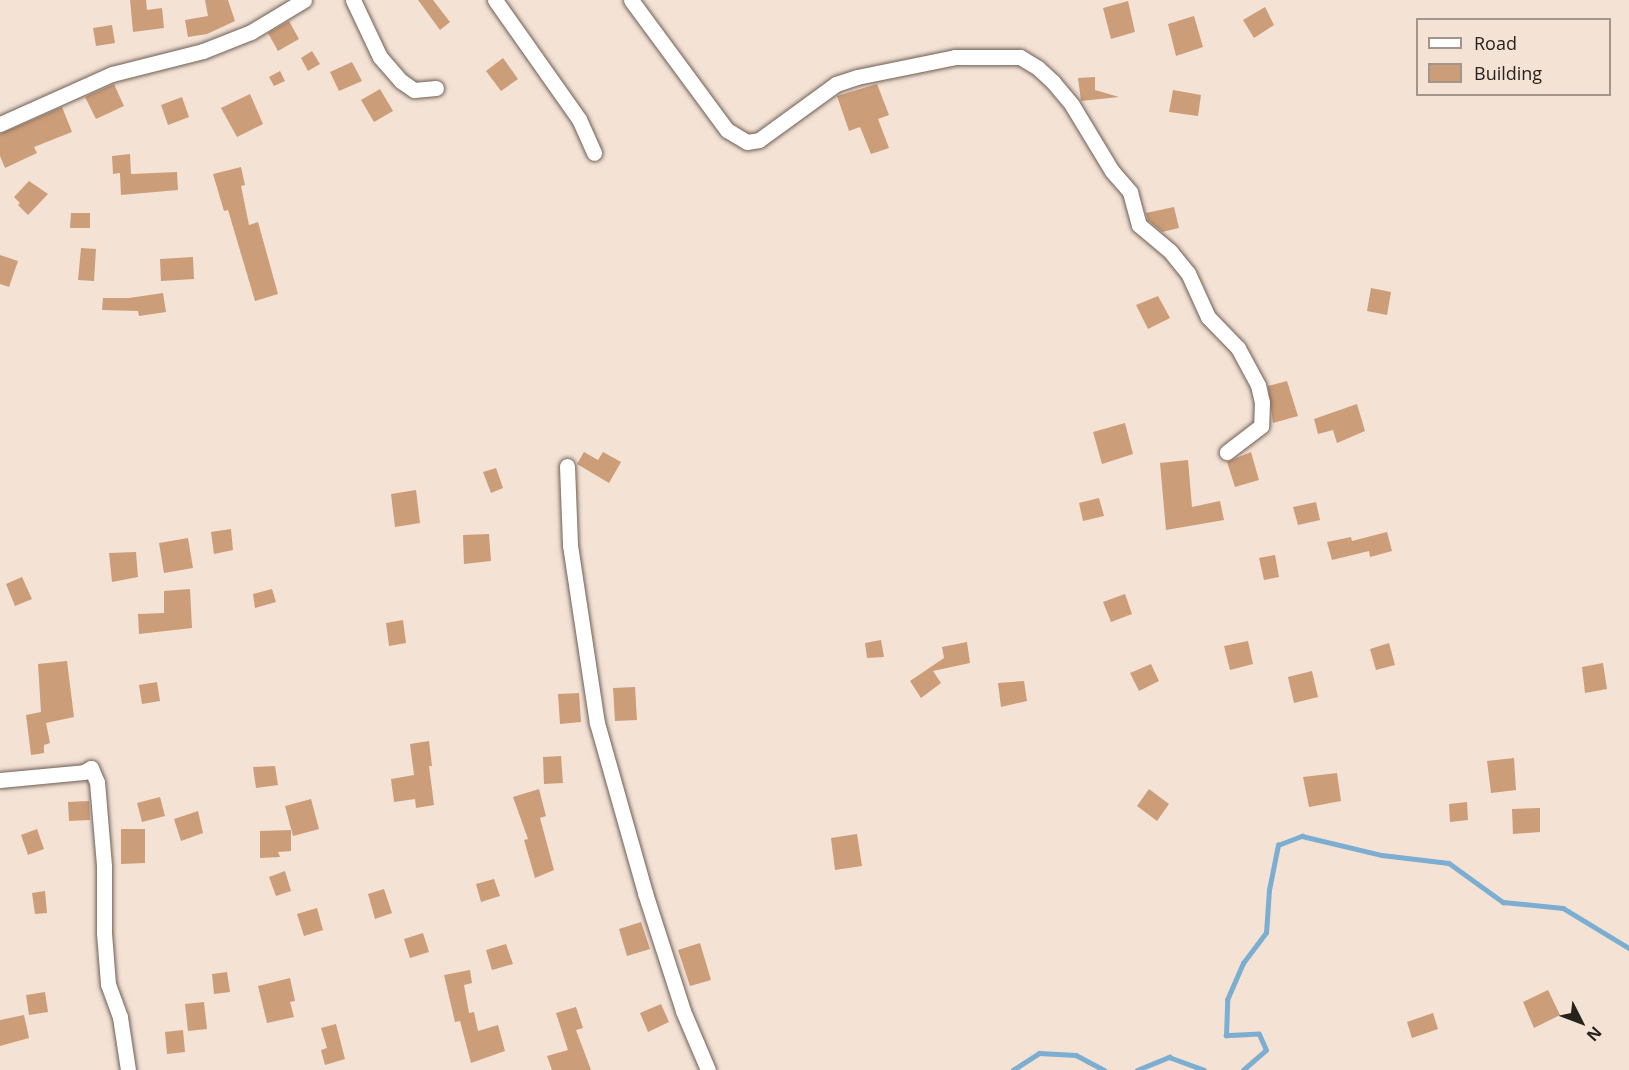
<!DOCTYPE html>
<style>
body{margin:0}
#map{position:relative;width:1629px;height:1070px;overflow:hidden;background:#f4e2d5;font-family:"Open Sans",sans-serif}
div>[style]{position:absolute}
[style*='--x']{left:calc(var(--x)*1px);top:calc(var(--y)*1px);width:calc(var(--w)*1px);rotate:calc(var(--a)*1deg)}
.stream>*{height:4.5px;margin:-2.25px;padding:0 2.25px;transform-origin:2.25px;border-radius:2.25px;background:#7baed1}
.building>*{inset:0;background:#cc9d79}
.roads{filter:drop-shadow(0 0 2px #6e5f54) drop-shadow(0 0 2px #6e5f54)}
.street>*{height:15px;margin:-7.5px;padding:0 7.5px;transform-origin:7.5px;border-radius:7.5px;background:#fff}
span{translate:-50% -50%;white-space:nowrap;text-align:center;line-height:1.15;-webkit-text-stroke:4.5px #f4e2d5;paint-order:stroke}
.legend{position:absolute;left:1416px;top:18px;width:195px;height:78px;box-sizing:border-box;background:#f4e2d5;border:2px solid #a2958b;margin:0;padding:8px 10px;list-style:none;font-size:18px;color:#28221d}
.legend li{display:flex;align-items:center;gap:12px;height:30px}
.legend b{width:30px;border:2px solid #a2958b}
.north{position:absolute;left:1551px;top:992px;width:60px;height:60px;-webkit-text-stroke:4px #f4e2d5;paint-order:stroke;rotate:132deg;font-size:16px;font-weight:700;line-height:24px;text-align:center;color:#28221d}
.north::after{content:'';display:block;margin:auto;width:21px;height:27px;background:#28221d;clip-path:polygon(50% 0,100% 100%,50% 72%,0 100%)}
</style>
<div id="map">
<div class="stream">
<i style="--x:1013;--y:1070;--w:31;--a:-33"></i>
<i style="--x:1039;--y:1053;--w:37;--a:3"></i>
<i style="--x:1076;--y:1055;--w:32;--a:28"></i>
<i style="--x:1137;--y:1070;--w:35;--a:-22"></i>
<i style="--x:1169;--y:1057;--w:37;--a:20"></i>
<i style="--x:1243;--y:1070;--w:30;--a:-41"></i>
<i style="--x:1266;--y:1050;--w:17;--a:-114"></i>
<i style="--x:1259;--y:1034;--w:33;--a:177"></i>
<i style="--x:1226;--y:1036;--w:36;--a:-88"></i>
<i style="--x:1227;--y:1000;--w:40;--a:-66.6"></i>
<i style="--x:1243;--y:963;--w:38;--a:-53"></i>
<i style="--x:1266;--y:933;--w:43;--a:-86"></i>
<i style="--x:1269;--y:890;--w:46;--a:-78.7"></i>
<i style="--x:1278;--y:845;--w:26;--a:-21"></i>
<i style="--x:1302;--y:836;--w:82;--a:13.4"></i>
<i style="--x:1382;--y:855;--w:67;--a:6.8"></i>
<i style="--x:1449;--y:863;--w:67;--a:35.8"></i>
<i style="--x:1503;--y:902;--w:60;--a:5.7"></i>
<i style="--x:1563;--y:908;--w:77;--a:31.2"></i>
</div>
<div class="building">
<i style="clip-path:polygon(130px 0,146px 0,147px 10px,162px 8px,164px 28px,133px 32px)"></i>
<i style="clip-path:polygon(205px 0,228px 0,235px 21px,207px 34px,188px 37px,185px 20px,208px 16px)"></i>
<i style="clip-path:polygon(418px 0,433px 0,450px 22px,440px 30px)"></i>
<i style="clip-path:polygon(1128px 1px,1135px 32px,1111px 39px,1103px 8px)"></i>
<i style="clip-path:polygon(1265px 7px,1274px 25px,1254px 38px,1243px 20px)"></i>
<i style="clip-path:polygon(1194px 16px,1203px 47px,1176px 56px,1168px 24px)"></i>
<i style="clip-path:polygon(289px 21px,299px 39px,278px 51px,268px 33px)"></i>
<i style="clip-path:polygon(112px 25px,115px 43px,96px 46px,93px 28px)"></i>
<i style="clip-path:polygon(312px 51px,320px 64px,308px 71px,301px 58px)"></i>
<i style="clip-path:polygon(503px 58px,518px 79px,501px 91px,486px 71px)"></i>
<i style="clip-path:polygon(352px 62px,362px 81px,339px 91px,330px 72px)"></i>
<i style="clip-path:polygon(280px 71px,285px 81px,274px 86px,269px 77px)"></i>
<i style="clip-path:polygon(1095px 77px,1095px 90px,1119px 97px,1081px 101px,1078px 78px)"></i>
<i style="clip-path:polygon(114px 84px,124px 106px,96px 119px,85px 97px)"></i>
<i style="clip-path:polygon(877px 84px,889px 115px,878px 119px,889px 148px,871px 154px,860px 127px,849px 131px,837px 96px)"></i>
<i style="clip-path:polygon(380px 89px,393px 111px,374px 122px,361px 100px)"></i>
<i style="clip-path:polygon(1173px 90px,1201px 95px,1198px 116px,1169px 112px)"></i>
<i style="clip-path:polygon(250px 94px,263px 124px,237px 137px,221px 108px)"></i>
<i style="clip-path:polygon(182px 97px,189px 117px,168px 125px,161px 105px)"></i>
<i style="clip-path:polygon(62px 107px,72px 132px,34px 147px,37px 153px,5px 168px,0 156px,0 134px)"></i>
<i style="clip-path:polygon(130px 154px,131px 174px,177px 172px,178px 190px,121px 195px,120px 173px,113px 174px,112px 156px)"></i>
<i style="clip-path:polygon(241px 167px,245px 185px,241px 186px,249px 225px,258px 222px,278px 294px,255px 301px,228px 210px,224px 211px,213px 174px)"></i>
<i style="clip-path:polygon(29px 181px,48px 194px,28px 215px,18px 205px,20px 203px,14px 197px)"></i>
<i style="clip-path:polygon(1174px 207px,1179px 228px,1162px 232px,1148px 220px,1146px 213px)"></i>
<i style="clip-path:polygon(71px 213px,90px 213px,90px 228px,70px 228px)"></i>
<i style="clip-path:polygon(81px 248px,96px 249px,94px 281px,78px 280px)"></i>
<i style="clip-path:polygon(0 255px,18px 261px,9px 287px,0 284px)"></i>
<i style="clip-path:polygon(193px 257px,194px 279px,161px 281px,160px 259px)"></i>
<i style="clip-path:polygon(1371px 288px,1391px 292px,1387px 315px,1367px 311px)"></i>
<i style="clip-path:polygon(163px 293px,166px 312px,139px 316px,138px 311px,102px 310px,103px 298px,129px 298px)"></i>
<i style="clip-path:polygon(1158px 296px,1170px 318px,1148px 329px,1136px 305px)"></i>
<i style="clip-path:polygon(1287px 381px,1298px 416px,1273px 423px,1268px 386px)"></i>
<i style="clip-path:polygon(1357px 404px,1365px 431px,1337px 443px,1333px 430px,1318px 434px,1314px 419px)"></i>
<i style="clip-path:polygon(1125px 423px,1133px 454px,1102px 464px,1093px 432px)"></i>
<i style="clip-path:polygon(584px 452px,598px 460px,603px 452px,621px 462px,609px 483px,577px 464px)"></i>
<i style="clip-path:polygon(1251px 452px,1259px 480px,1235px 487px,1227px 462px)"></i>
<i style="clip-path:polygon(1188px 460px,1192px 507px,1220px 501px,1224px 520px,1166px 530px,1160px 463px)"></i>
<i style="clip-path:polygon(496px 468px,503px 488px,491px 493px,483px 472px)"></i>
<i style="clip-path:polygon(416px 490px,420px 523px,395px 527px,391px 494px)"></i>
<i style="clip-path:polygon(1099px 498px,1104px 516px,1083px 521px,1079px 503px)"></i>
<i style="clip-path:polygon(1316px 502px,1320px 520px,1298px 525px,1293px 507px)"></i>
<i style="clip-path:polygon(231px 529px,233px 550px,214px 554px,211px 532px)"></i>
<i style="clip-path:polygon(1387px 532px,1392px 551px,1370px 557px,1369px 551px,1332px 560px,1327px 542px,1351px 537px,1352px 541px)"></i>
<i style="clip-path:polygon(489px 534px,491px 561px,464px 564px,463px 535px)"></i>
<i style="clip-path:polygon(188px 538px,193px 568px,164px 573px,159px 543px)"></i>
<i style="clip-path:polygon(136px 552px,138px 577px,112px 582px,109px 553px)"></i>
<i style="clip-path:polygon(1275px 555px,1279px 577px,1264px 580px,1259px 558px)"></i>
<i style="clip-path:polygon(22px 577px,32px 599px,15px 606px,6px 584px)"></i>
<i style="clip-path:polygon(190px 589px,192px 628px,139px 634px,138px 614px,164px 613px,164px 591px)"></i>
<i style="clip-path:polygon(272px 589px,276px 602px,255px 608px,253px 594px)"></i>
<i style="clip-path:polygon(1125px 594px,1132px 614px,1111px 622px,1103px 602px)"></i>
<i style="clip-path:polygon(403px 620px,406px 643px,389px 646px,386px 623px)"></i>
<i style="clip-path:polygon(881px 640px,884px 657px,867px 658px,865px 643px)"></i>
<i style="clip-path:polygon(1248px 641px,1253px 664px,1230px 670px,1224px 646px)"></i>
<i style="clip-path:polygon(967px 642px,970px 663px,933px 671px,941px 683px,921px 698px,910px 681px,944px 658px,942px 647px)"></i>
<i style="clip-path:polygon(1389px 643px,1395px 665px,1376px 670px,1370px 649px)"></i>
<i style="clip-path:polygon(67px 661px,74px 717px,46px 723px,50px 743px,44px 745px,44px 753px,31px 755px,26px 715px,41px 712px,38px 664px)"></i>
<i style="clip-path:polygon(1603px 663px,1607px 689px,1585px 693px,1582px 667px)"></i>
<i style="clip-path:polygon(1151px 664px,1159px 681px,1139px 691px,1130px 673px)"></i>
<i style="clip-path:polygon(1312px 671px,1318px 697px,1294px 703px,1288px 677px)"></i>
<i style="clip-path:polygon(1024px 681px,1027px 701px,1001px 707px,998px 683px)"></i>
<i style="clip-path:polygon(157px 682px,160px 701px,142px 704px,139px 685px)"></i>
<i style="clip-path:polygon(635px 687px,637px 720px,615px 721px,613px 688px)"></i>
<i style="clip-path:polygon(579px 693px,581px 722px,560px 724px,558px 694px)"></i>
<i style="clip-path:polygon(429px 741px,432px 766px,429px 766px,434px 805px,416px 808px,415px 799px,394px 802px,391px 779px,414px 775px,410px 744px)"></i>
<i style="clip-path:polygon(561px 756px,563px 783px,544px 784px,543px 757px)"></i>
<i style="clip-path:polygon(1514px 758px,1516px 790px,1491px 793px,1487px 761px)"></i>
<i style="clip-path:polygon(275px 766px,278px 785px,256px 788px,253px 767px)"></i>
<i style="clip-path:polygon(1337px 773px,1341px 801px,1309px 807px,1303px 777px)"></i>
<i style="clip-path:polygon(539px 789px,546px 816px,540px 818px,554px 870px,535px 878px,524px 840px,528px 839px,513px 797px)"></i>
<i style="clip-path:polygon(1149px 789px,1169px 804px,1157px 821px,1137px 806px)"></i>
<i style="clip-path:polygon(160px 797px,165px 816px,142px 822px,137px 803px)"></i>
<i style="clip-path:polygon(311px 799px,319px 829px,293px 836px,285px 806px)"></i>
<i style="clip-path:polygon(89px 801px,90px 820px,69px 821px,68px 802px)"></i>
<i style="clip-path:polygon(1467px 802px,1468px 820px,1450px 822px,1449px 804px)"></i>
<i style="clip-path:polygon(1540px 808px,1540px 832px,1513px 834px,1512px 809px)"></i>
<i style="clip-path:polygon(198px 811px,203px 833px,181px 841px,174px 819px)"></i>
<i style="clip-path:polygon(37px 829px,44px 849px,28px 855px,21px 835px)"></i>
<i style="clip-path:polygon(121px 829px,145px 829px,145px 863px,121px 864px)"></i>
<i style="clip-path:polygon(291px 830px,291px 851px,278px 852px,280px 857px,260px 858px,260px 831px)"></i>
<i style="clip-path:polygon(857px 834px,862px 866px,835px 870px,831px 838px)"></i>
<i style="clip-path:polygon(285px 871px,291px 891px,276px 896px,269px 877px)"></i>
<i style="clip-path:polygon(494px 879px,500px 896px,481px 902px,476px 884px)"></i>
<i style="clip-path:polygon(384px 889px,392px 913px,375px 919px,368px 894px)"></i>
<i style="clip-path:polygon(45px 891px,47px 913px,35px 914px,32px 893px)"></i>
<i style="clip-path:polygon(317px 908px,323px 930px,304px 936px,297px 914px)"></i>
<i style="clip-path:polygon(641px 922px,650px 949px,627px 956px,619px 929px)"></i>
<i style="clip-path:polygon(423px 933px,429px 952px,410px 958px,404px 939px)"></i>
<i style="clip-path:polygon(700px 943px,711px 980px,690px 986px,678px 950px)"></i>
<i style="clip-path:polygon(506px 944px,513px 964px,492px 970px,486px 950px)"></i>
<i style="clip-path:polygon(470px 970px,472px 983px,464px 985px,469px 1013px,474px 1012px,478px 1031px,498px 1025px,505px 1051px,471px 1063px,460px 1021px,455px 1022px,444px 975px)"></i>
<i style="clip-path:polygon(227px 972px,230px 992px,214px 994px,212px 974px)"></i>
<i style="clip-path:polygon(290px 978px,295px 1001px,290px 1002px,294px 1017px,267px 1023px,258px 986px)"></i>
<i style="clip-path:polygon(1548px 990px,1560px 1015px,1534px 1028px,1523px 1002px)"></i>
<i style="clip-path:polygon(45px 992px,48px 1012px,29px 1015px,26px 995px)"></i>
<i style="clip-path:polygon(204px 1002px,207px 1029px,188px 1031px,185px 1004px)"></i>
<i style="clip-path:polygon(661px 1004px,669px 1022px,648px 1032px,640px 1013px)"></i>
<i style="clip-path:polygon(576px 1007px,583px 1028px,576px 1030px,591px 1070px,552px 1070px,547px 1056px,568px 1050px,556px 1013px)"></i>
<i style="clip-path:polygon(1433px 1013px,1438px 1029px,1412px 1038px,1407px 1022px)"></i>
<i style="clip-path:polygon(24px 1015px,29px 1038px,0 1046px,0 1020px)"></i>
<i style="clip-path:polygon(336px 1024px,345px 1059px,325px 1065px,321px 1050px,327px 1048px,321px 1028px)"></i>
<i style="clip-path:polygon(183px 1030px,185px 1052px,167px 1054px,165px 1032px)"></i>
</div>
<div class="roads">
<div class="street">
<i style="--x:353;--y:0;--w:63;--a:64.7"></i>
<i style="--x:380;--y:57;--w:32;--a:49"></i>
<i style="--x:401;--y:81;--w:16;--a:35"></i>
<i style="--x:414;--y:90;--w:22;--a:-5"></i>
<i style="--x:495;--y:0;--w:146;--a:54.8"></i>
<i style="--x:579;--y:119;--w:37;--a:66"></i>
<i style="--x:631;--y:0;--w:162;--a:53.6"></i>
<i style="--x:727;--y:130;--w:23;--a:31"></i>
<i style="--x:747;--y:142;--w:12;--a:-9"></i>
<i style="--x:759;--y:140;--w:95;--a:-36"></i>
<i style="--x:836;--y:84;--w:22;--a:-18"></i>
<i style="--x:857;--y:77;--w:100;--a:-11.5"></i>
<i style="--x:955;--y:57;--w:65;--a:0"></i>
<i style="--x:1020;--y:57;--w:21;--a:31"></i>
<i style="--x:1038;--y:68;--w:21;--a:43"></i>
<i style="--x:1053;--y:82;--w:30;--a:50"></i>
<i style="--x:1072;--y:105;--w:77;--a:58.8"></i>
<i style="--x:1112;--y:171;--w:28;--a:49"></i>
<i style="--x:1130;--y:192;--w:34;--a:75"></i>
<i style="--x:1139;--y:225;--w:40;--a:40"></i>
<i style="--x:1170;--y:251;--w:28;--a:51"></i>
<i style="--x:1188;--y:273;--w:48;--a:65.6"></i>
<i style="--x:1208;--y:317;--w:43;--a:45.9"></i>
<i style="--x:1238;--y:348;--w:42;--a:61.6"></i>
<i style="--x:1258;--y:385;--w:17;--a:77"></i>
<i style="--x:1262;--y:402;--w:24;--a:92"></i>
<i style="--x:1261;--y:426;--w:43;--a:142.6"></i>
<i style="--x:0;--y:124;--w:123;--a:-24.1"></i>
<i style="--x:112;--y:74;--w:94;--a:-14.2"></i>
<i style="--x:203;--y:51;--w:52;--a:-21.6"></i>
<i style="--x:251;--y:32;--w:62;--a:-31.1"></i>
<i style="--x:567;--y:466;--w:79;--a:87.8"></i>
<i style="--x:570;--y:545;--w:180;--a:81.4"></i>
<i style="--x:597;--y:723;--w:177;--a:74.2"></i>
<i style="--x:645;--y:893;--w:124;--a:72.1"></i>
<i style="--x:683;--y:1011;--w:64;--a:67"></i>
<i style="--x:0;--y:780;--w:84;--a:-5.4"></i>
<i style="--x:84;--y:772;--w:8;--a:-30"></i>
<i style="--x:91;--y:768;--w:15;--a:67"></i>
<i style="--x:97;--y:782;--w:84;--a:85.2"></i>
<i style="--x:104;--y:866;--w:67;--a:90"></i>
<i style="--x:104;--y:933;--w:51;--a:85.5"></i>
<i style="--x:108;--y:984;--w:35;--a:70"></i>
<i style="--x:120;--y:1017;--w:54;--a:81.4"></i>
</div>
</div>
<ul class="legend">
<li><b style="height:8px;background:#fff"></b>Road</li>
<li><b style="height:16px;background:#cc9d79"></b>Building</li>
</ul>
<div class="north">N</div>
</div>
